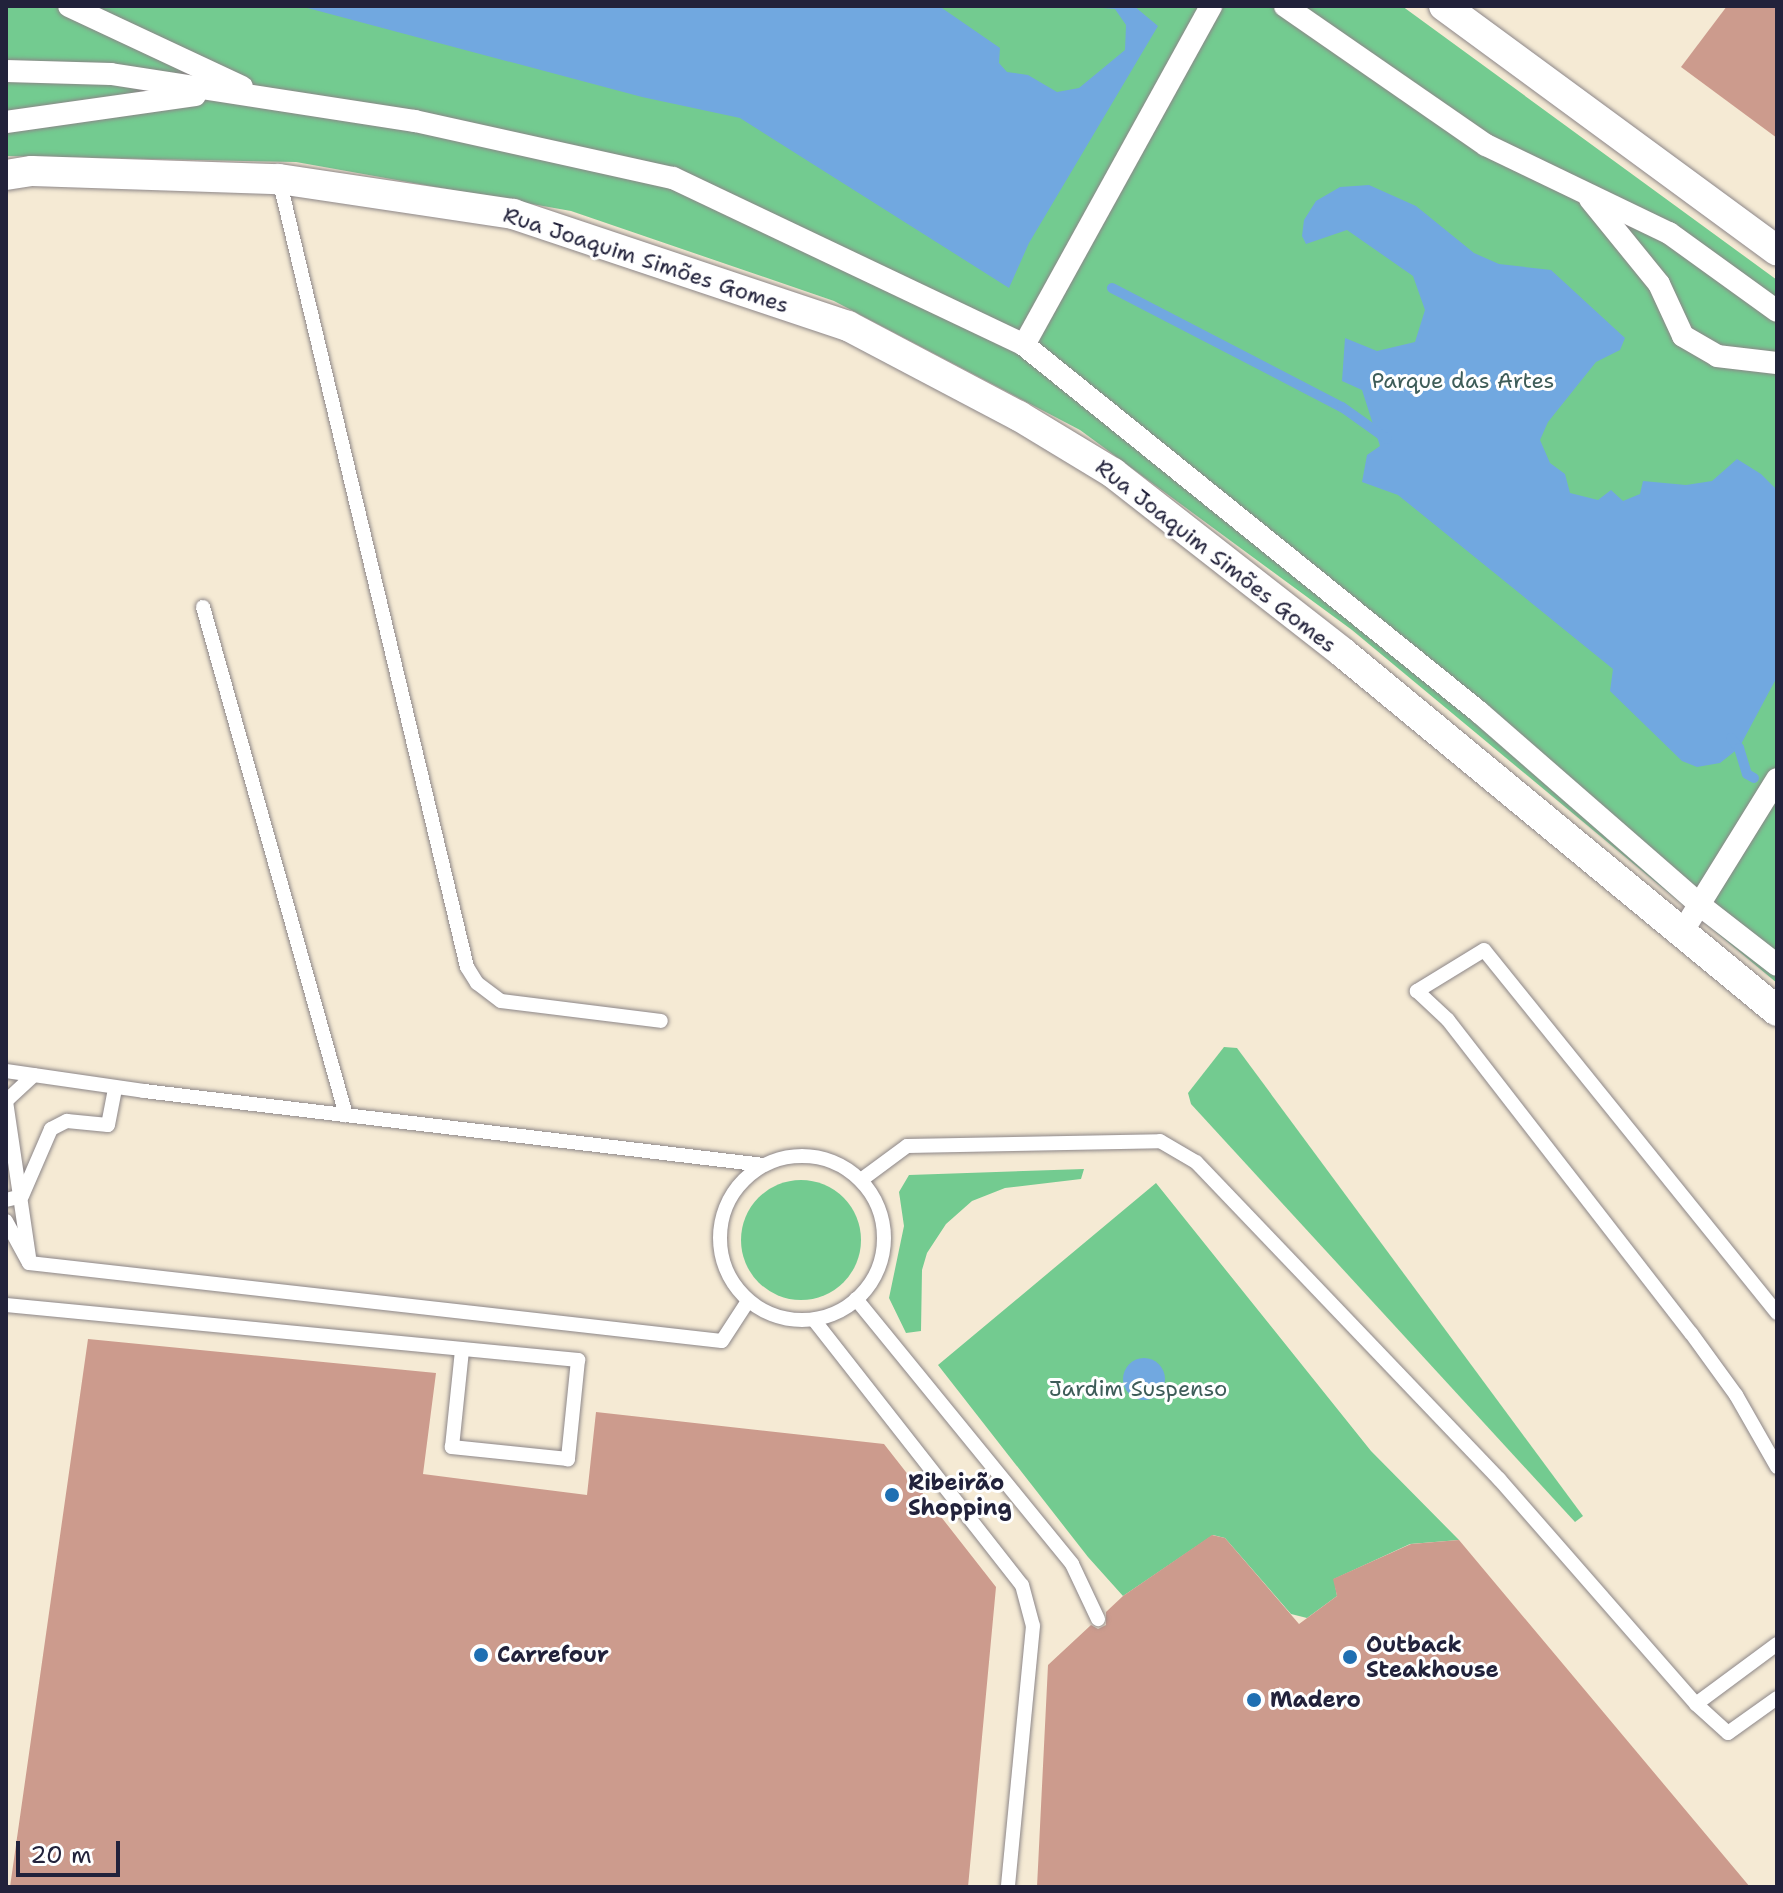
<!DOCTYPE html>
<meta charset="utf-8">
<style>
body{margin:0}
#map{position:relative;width:1783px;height:1893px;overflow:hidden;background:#f5ead4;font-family:"Shantell Sans",sans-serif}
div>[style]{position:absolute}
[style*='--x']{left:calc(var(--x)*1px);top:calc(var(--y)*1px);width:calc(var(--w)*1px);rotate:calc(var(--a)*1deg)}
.green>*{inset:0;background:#73cb90}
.round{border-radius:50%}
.water>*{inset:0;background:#71a8e0}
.stream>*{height:10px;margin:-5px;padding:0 5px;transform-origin:5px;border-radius:5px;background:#71a8e0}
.building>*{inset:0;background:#cc9b8d}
.roads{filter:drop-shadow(0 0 2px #8c8688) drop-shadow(0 0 2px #8c8688)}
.service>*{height:14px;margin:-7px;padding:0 7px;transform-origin:7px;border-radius:7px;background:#fff}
.service>.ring{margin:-7px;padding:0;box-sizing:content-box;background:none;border:14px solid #fff;border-radius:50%}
.pedestrian>*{height:22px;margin:-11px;padding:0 11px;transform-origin:11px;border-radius:11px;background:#fff}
.minor>*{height:30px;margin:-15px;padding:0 15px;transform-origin:15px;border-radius:15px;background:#fff}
.dots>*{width:22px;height:22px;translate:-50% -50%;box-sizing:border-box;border:4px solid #fff;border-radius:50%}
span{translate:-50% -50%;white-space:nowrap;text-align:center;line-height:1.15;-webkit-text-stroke:6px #fff;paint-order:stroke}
.street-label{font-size:22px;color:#22223b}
.park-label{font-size:22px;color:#3e5d59}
.poi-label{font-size:22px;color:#22223b;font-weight:700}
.left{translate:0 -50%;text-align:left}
.frame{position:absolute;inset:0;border:8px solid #22223b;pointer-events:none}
.scale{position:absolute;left:16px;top:1841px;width:104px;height:36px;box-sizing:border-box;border:4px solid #22223b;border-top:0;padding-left:10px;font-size:24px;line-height:28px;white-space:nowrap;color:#22223b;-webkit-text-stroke:6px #fff;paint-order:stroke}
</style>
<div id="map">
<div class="green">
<i style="clip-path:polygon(6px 6px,1402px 6px,1777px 280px,1777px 983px,1352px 630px,1080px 430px,834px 301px,571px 211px,296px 162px,6px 156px)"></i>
<i style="clip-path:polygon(1224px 1047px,1237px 1048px,1583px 1516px,1575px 1522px,1191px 1104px,1188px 1093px)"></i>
<i style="clip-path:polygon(1084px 1169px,1081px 1179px,1005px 1188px,972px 1201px,946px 1224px,927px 1253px,922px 1270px,921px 1331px,906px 1333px,889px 1298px,904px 1226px,899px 1192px,909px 1175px)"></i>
<i class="round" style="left:741px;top:1180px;width:120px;height:120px"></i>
<i style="clip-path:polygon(1156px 1183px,1371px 1451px,1459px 1540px,1410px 1544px,1334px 1579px,1337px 1596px,1307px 1618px,1291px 1614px,1225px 1538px,1213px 1535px,1123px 1596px,1088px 1557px,938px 1365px)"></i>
</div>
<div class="water">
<i style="clip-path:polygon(300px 6px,939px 6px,1000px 48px,999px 63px,1007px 72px,1028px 75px,1057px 92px,1079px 88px,1125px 50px,1126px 25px,1115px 9px,1079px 6px,1134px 6px,1158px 26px,1029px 243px,1009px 288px,740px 118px,642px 97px)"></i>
<i style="clip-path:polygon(1369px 185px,1416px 206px,1474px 253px,1499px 264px,1551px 270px,1625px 338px,1620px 350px,1596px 362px,1548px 422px,1540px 440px,1550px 463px,1565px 474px,1570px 493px,1598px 500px,1611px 490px,1623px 501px,1640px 494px,1643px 481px,1686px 485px,1712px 481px,1737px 459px,1761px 474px,1777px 490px,1777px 677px,1739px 748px,1720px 763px,1697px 767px,1682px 761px,1610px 691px,1613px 669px,1398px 495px,1362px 482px,1367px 455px,1380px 446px,1362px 390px,1342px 381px,1345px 338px,1377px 351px,1415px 342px,1425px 310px,1413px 276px,1347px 230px,1306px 244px,1302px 236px,1304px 220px,1316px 201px,1340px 187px)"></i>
<i class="round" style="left:1123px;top:1358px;width:42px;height:42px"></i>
</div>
<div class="stream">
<i style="--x:1112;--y:288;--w:259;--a:27.4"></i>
<i style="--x:1342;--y:407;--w:55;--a:35.4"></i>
<i style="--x:1731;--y:738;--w:13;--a:51"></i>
<i style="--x:1739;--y:748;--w:27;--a:73"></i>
<i style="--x:1747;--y:774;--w:8;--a:30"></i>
</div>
<div class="building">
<i style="clip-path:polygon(1727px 6px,1777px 6px,1777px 138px,1681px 67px)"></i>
<i style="clip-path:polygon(88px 1339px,436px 1373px,423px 1474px,587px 1495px,596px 1412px,884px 1444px,996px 1587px,968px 1887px,10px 1887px)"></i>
<i style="clip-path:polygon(1212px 1535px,1225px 1538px,1299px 1624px,1337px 1596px,1333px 1579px,1411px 1544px,1459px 1540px,1750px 1887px,1037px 1887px,1048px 1665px,1091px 1625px,1098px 1629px,1106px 1625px,1106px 1612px,1123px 1596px)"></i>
</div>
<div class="roads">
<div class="service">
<i style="--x:279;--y:179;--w:810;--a:76.58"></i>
<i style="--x:467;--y:967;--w:19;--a:58"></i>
<i style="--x:477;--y:983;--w:30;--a:37"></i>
<i style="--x:501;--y:1001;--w:161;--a:7.1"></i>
<i style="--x:203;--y:607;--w:528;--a:74.28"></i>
<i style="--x:6;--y:1071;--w:139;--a:8.2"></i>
<i style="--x:144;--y:1091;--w:624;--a:6.81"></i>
<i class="ring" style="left:720px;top:1156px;width:150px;height:150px"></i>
<i style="--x:861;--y:1180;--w:57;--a:-36.5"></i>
<i style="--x:907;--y:1146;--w:253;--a:-1.1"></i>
<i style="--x:1160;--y:1141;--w:42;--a:30.3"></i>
<i style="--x:1196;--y:1162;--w:439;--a:46.3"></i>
<i style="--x:1499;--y:1479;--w:299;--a:48.8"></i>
<i style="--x:1696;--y:1704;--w:43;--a:42.2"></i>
<i style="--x:1728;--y:1733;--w:60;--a:-35.5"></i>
<i style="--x:6;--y:1200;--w:16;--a:-14"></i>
<i style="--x:22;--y:1196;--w:73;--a:-66.6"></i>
<i style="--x:51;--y:1129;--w:18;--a:-27"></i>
<i style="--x:67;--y:1121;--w:41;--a:5.6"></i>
<i style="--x:108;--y:1125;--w:38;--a:-79"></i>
<i style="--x:6;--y:1221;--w:48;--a:61.3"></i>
<i style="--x:29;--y:1263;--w:697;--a:6.42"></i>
<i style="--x:722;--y:1341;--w:48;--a:-57"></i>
<i style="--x:29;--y:1257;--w:158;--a:-98.4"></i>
<i style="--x:6;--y:1101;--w:38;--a:-43"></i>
<i style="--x:856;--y:1299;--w:342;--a:50.8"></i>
<i style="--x:1072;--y:1564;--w:61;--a:64.7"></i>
<i style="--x:6;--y:1305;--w:575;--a:5.49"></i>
<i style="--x:578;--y:1360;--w:100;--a:95.8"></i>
<i style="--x:568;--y:1459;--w:117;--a:-174.1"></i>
<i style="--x:452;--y:1447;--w:98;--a:-84.1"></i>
<i style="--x:1777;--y:1313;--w:466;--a:-128.9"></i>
<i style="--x:1484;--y:950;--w:79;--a:148.5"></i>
<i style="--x:1417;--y:991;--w:42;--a:43.1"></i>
<i style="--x:1448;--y:1020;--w:396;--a:52.2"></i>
<i style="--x:1691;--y:1333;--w:77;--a:54"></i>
<i style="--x:1736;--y:1395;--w:83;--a:60.3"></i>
<i style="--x:814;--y:1320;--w:337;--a:51.9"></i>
<i style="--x:1022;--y:1585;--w:42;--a:75"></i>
<i style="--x:1033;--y:1626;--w:262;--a:95.5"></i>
<i style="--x:1696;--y:1704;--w:101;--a:-36.5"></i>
</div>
<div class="pedestrian">
<i style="--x:69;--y:6;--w:191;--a:25.1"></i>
<i style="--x:1285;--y:6;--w:244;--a:34.7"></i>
<i style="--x:1486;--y:145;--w:203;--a:25.7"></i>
<i style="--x:1669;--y:233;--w:133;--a:35.8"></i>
<i style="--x:6;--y:71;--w:105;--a:1.6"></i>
<i style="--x:111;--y:74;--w:308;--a:8.8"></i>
<i style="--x:415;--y:121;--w:264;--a:12.5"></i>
<i style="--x:673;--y:178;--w:389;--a:25.4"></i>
<i style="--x:1024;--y:345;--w:585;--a:38.89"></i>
<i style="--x:1479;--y:712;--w:295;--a:41.1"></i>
<i style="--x:1701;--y:906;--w:96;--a:37.8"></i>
<i style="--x:6;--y:122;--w:191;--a:-8.1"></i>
<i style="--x:1590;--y:199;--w:109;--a:50.9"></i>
<i style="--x:1659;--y:284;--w:57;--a:65.2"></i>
<i style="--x:1683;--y:336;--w:39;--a:30"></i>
<i style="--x:1717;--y:356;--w:60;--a:6.7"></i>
<i style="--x:1024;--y:345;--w:387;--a:-61.1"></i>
<i style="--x:1681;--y:934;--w:182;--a:-58.2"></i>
</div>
<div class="minor">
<i style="--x:1444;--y:6;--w:413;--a:36.3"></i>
<i style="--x:6;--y:175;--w:26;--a:-9"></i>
<i style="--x:32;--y:171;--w:247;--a:1.9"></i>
<i style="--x:279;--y:179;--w:237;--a:8.5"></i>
<i style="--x:513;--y:214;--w:353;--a:18.5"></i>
<i style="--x:848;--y:326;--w:193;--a:27.8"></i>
<i style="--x:1019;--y:416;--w:110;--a:31.2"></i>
<i style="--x:1113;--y:473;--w:291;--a:38"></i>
<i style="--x:1342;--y:652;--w:564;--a:39.53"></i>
</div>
</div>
<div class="dots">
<i style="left:892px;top:1495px;background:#1f6fb2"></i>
<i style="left:481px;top:1655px;background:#1f6fb2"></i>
<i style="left:1350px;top:1657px;background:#1f6fb2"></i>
<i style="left:1254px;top:1700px;background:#1f6fb2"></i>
</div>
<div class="street-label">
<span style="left:646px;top:260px;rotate:18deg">Rua Joaquim Simões Gomes</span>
<span style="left:1216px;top:556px;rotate:38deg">Rua Joaquim Simões Gomes</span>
</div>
<div class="park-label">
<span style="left:1463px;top:381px">Parque das Artes</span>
<span style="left:1138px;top:1389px">Jardim Suspenso</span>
</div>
<div class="poi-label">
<span class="left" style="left:908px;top:1495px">Ribeirão<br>Shopping</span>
<span class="left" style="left:1366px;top:1657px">Outback<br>Steakhouse</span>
<span class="left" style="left:497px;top:1655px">Carrefour</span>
<span class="left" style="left:1270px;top:1700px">Madero</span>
</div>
<div class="frame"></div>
<div class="scale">20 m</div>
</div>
